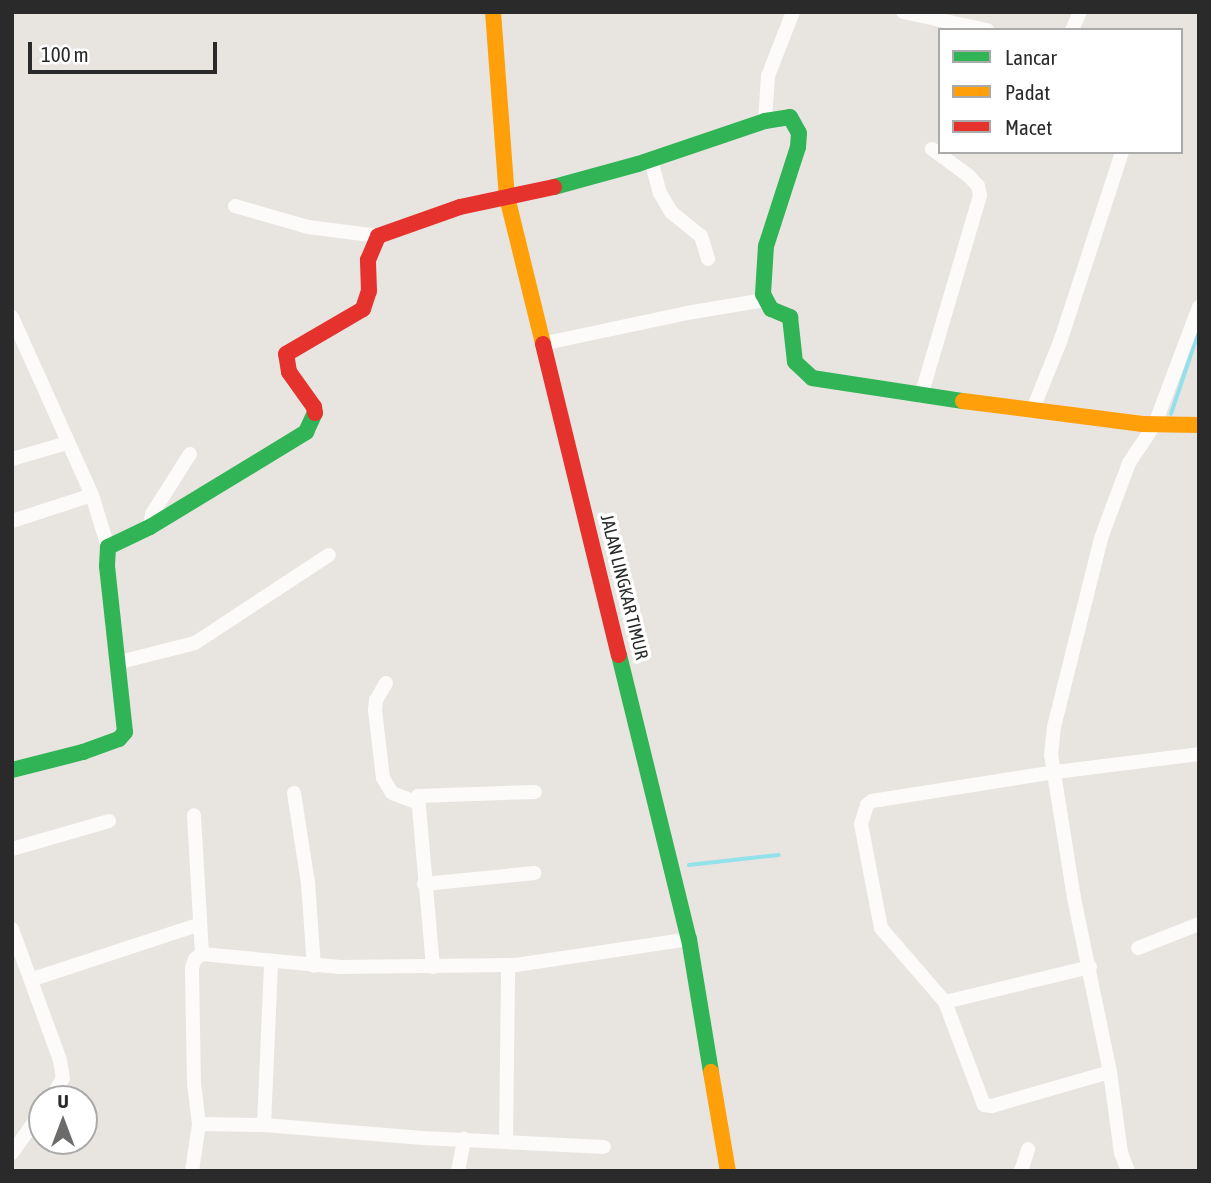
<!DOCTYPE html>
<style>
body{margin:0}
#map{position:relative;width:1211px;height:1183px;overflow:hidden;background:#e8e4e0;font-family:"Asap Condensed",sans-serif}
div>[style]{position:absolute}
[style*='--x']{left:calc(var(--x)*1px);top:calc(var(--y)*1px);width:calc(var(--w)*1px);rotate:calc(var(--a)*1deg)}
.stream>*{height:3.5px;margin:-1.75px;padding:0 1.75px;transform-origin:1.75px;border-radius:1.75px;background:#93e1eb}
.street>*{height:14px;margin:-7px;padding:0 7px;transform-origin:7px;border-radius:7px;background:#fcfbfa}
.fast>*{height:16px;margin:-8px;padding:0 8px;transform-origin:8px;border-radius:8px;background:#30b455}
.slow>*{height:16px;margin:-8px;padding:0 8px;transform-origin:8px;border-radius:8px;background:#ff9f0a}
.jam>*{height:16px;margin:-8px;padding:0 8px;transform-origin:8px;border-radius:8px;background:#e5322d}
span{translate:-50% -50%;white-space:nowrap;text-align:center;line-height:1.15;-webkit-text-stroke:7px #fff;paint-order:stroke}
.street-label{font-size:18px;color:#2a2a2a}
.frame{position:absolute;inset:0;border:14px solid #2a2a2a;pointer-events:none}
.legend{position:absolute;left:938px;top:28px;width:245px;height:126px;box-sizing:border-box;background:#fff;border:2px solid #aaa;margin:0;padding:9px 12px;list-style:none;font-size:21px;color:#2a2a2a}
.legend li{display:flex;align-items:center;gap:14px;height:35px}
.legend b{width:35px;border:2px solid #aaa}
.north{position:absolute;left:28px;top:1085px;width:70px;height:70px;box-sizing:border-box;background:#fff;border:2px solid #aaa;border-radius:50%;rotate:0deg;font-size:19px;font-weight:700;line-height:28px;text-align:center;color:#2a2a2a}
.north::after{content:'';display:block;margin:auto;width:24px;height:32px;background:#6c6b6a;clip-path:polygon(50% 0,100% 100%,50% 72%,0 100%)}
.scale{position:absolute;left:28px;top:42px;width:189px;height:32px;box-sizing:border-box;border:4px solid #2a2a2a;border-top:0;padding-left:9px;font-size:21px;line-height:24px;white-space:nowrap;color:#2a2a2a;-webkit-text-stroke:5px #fff;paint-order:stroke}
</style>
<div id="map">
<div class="stream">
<i style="--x:1171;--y:414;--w:88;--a:-71.4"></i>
<i style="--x:689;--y:865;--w:90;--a:-6.4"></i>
</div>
<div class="street">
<i style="--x:903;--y:12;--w:86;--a:12.1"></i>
<i style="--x:1072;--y:30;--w:20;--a:-66"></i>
<i style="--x:765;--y:121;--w:45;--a:-86.2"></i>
<i style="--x:768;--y:76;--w:69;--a:-68.7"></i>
<i style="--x:651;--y:160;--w:34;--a:75"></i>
<i style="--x:660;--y:193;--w:22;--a:60"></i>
<i style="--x:671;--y:212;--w:38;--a:39"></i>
<i style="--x:701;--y:236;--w:24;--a:73"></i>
<i style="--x:235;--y:206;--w:76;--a:16"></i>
<i style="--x:308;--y:227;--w:71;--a:7.3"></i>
<i style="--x:12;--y:317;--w:195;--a:65.8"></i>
<i style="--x:92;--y:495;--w:54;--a:72.9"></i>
<i style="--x:546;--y:343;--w:144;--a:-12"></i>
<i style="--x:687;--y:313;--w:79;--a:-9.5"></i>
<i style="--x:921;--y:396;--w:209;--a:-73.6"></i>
<i style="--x:980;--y:195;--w:9;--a:-103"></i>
<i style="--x:978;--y:186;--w:13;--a:-132"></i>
<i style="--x:969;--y:176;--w:46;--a:-143.9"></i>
<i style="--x:1033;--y:409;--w:72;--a:-68.1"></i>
<i style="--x:1060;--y:342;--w:200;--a:-71.9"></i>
<i style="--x:12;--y:459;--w:57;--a:-16.2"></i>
<i style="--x:12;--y:521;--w:84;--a:-18"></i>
<i style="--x:150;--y:527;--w:13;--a:-81"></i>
<i style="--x:152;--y:514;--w:71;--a:-57.7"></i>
<i style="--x:120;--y:662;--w:77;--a:-14.2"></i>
<i style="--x:195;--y:643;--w:160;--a:-33.3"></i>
<i style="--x:386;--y:683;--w:20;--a:120"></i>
<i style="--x:376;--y:700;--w:10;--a:96"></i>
<i style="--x:375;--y:710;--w:68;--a:83.3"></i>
<i style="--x:383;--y:778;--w:17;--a:59"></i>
<i style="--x:392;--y:793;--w:26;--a:21"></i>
<i style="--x:294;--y:793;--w:91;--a:81.2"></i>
<i style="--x:308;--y:883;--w:83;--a:85.9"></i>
<i style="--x:12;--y:849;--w:101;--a:-16.1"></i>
<i style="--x:424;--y:884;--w:111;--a:-5.7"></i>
<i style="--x:12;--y:929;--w:140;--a:69.9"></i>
<i style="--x:60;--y:1060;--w:18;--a:81"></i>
<i style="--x:63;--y:1078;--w:24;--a:120"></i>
<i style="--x:1138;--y:948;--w:66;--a:-21.5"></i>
<i style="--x:202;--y:954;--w:139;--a:5.4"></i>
<i style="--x:340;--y:967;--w:176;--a:-0.7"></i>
<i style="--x:516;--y:965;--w:175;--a:-8.5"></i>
<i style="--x:433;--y:967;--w:172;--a:-95"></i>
<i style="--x:418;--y:796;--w:117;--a:-2"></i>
<i style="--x:1090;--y:967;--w:149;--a:166.4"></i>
<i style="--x:945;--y:1002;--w:98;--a:-130.9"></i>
<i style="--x:881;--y:928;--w:106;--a:-100.9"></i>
<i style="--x:861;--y:824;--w:20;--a:-72"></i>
<i style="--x:867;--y:805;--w:6;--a:-39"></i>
<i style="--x:872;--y:801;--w:185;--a:-9"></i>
<i style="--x:1055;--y:772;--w:145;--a:-7.1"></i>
<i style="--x:33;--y:979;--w:176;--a:-18.2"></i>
<i style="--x:945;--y:1002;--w:110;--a:69.3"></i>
<i style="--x:984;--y:1105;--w:8;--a:7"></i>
<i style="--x:992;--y:1106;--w:123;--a:-16.1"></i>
<i style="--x:199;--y:1124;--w:65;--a:0.9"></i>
<i style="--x:264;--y:1125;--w:159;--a:4.7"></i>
<i style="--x:422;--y:1138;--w:182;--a:2.8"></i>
<i style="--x:264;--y:1125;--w:162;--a:-87.5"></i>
<i style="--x:506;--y:1140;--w:174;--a:-89.3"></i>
<i style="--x:12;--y:1153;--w:52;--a:-54.5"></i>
<i style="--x:192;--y:1171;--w:48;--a:-81.5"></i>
<i style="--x:199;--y:1124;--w:39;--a:-97"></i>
<i style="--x:194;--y:1085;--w:117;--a:-91"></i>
<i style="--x:192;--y:968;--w:9;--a:-72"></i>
<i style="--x:195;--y:959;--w:9;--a:-36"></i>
<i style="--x:202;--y:954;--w:139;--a:-93.3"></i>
<i style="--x:458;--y:1171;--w:33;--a:-79"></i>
<i style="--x:1021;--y:1171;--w:23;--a:-72"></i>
<i style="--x:1128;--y:1171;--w:19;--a:-111"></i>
<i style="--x:1121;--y:1153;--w:82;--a:-97.7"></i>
<i style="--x:1110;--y:1072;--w:178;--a:-101.7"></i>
<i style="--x:1074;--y:898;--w:145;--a:-99.1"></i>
<i style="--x:1051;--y:755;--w:28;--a:-84"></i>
<i style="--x:1054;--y:727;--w:195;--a:-76"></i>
<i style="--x:1101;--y:538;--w:80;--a:-69.5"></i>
<i style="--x:1129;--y:463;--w:47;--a:-56.3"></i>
<i style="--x:1155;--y:424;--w:125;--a:-69.4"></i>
</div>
<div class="fast">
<i style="--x:554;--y:187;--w:87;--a:-15.3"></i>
<i style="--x:638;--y:164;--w:134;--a:-18.7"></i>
<i style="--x:765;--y:121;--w:25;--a:-9"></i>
<i style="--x:790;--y:117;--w:18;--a:61"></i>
<i style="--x:799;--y:133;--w:14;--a:94"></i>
<i style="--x:798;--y:147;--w:104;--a:107.9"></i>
<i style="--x:766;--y:246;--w:48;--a:93.6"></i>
<i style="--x:763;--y:294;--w:17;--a:62"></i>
<i style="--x:771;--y:309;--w:21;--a:23"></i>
<i style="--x:790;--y:317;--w:45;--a:83.7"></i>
<i style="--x:795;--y:362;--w:23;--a:43"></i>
<i style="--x:812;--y:378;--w:153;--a:8.7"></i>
<i style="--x:619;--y:655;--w:292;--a:76.2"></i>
<i style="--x:689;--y:939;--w:135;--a:80.6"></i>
<i style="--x:12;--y:770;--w:73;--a:-14.2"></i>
<i style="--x:83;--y:752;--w:38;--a:-20"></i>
<i style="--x:119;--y:739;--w:9;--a:-49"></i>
<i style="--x:125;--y:732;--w:167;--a:-96.2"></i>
<i style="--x:107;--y:566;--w:19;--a:-87"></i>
<i style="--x:108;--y:547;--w:47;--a:-25.5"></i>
<i style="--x:150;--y:527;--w:183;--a:-31.3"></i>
<i style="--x:306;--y:432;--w:21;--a:-65"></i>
</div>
<div class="slow">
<i style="--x:493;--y:12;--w:186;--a:85.7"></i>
<i style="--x:507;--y:197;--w:151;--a:76.2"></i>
<i style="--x:963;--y:401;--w:181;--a:7.3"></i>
<i style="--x:1143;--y:424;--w:56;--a:1"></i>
<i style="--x:711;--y:1072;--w:100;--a:80.3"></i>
</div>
<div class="jam">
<i style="--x:543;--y:344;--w:320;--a:76.3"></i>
<i style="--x:315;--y:413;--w:6;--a:-99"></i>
<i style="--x:314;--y:407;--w:43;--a:-125.5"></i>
<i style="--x:289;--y:372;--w:18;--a:-99"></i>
<i style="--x:286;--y:354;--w:89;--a:-30.3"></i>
<i style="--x:363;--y:309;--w:19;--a:-72"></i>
<i style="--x:369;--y:291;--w:31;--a:-92"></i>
<i style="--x:368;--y:260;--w:26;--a:-67"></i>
<i style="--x:378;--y:236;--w:87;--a:-19.5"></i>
<i style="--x:460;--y:207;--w:96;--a:-12"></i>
</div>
<div class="street-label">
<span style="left:624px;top:587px;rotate:76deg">JALAN LINGKAR TIMUR</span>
</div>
<div class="frame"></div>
<ul class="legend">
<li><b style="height:9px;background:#30b455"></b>Lancar</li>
<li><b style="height:9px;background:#ff9f0a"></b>Padat</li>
<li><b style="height:9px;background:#e5322d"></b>Macet</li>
</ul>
<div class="north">U</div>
<div class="scale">100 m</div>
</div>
